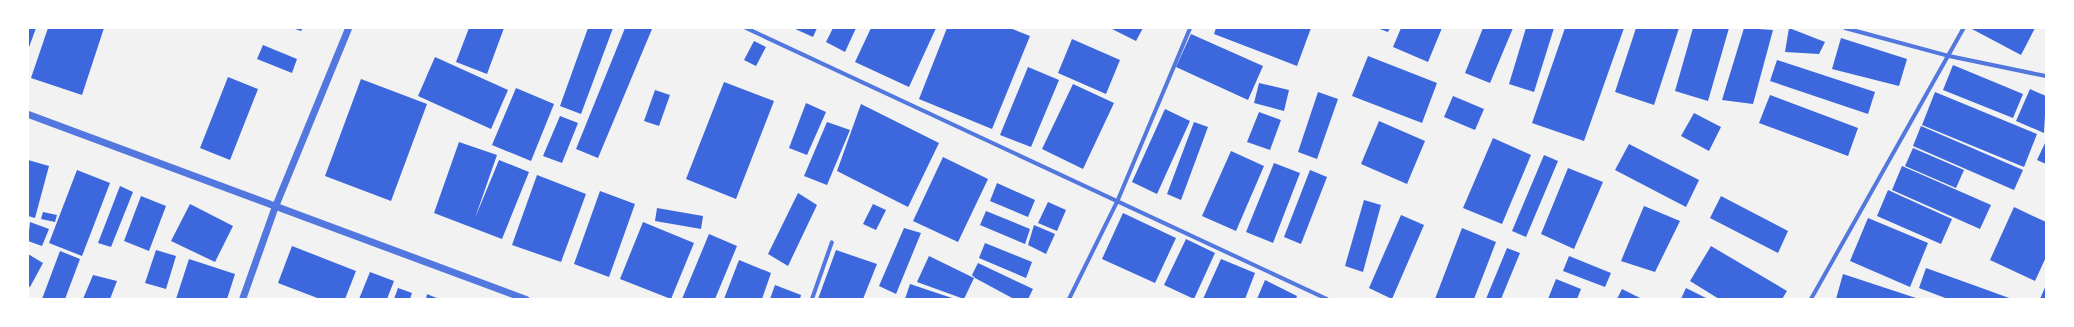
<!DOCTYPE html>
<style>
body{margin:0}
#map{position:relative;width:2074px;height:327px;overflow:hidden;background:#f2f2f2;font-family:"IBM Plex Sans",sans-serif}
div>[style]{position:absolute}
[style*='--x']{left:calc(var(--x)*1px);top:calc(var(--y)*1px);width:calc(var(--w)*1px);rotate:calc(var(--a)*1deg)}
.building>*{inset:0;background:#3d67dc}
.minor>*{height:4px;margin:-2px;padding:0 2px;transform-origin:2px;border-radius:2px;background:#5277de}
.tertiary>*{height:7px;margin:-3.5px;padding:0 3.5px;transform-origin:3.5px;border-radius:3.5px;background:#5277de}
span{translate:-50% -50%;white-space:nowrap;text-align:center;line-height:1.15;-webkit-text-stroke:4px #fff;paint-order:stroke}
.frame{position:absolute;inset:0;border:29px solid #fff;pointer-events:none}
</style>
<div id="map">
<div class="building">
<i style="clip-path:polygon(28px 28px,36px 28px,28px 50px)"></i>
<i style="clip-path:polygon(48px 28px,104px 28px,82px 95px,31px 78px)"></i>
<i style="clip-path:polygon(292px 28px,303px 28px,301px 31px)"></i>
<i style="clip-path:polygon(469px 28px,504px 28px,487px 74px,456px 62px)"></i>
<i style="clip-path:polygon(588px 28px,613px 28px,581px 114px,560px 106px)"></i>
<i style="clip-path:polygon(625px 28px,652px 29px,598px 158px,576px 149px)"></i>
<i style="clip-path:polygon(793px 28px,817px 28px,813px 37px)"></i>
<i style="clip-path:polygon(833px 28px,856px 28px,845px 52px,826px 42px)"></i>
<i style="clip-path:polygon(871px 28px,936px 28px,909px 87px,855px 62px)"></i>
<i style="clip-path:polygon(947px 28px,1010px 28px,1030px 36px,992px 129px,919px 99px)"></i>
<i style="clip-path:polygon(1110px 28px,1143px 28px,1136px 41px)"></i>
<i style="clip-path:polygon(1216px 28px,1311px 28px,1297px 66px,1214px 34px)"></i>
<i style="clip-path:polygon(1377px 28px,1390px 28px,1388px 32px)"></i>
<i style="clip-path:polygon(1401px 28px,1442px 28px,1428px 62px,1393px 47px)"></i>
<i style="clip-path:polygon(1483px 28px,1513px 28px,1490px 83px,1465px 73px)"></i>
<i style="clip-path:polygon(1526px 28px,1554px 28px,1534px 92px,1509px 84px)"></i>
<i style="clip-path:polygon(1565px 28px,1624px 28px,1584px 141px,1532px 123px)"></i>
<i style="clip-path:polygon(1636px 28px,1679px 28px,1654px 105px,1615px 92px)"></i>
<i style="clip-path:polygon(1693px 28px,1729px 28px,1708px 101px,1675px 91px)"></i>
<i style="clip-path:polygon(1744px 28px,1773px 30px,1753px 104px,1722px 100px)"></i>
<i style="clip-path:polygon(1789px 28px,1825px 42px,1819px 54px,1785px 52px)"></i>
<i style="clip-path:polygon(1970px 28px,2035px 28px,2021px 55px)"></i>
<i style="clip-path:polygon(1191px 34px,1263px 66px,1248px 100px,1176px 67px)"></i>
<i style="clip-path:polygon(1841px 38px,1907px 59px,1899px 86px,1832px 69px)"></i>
<i style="clip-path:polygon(1072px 39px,1120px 60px,1106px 94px,1058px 73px)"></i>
<i style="clip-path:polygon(754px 41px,766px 47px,756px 66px,744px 60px)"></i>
<i style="clip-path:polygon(263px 45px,297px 59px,292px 73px,257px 59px)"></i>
<i style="clip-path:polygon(1368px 56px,1437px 83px,1422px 123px,1352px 96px)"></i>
<i style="clip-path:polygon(435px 57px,508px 90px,491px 129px,418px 96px)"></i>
<i style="clip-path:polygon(1777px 60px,1875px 92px,1868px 114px,1770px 81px)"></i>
<i style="clip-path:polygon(1953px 65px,2023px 94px,2013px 118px,1943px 90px)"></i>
<i style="clip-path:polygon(1028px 67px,1059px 80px,1031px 147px,1000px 135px)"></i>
<i style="clip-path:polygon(228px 77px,258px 89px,230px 160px,200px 148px)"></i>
<i style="clip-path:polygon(361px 79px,427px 104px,391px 201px,325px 176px)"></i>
<i style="clip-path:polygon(724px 82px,774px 101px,736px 199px,686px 179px)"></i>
<i style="clip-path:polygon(1259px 83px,1289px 90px,1284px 111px,1254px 103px)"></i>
<i style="clip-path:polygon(1073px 84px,1114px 103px,1083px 169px,1042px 149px)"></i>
<i style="clip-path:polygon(516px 88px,554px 104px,531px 161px,492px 145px)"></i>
<i style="clip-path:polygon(2030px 89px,2046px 96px,2044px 133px,2016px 121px)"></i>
<i style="clip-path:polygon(655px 90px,670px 95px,659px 126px,644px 121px)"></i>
<i style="clip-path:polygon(1318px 92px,1338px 99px,1317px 159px,1298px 152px)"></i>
<i style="clip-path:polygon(1935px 92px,2037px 134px,2024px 167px,1922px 125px)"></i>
<i style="clip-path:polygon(1770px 95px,1858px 128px,1848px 156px,1759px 123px)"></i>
<i style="clip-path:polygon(1453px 96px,1484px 109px,1475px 130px,1444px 117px)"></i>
<i style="clip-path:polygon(806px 103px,826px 112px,807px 155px,789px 148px)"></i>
<i style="clip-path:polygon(861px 104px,939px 143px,908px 207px,837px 171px)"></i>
<i style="clip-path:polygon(1165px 109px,1190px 121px,1157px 194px,1132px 182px)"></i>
<i style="clip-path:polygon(1259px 112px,1281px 120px,1270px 150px,1247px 142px)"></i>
<i style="clip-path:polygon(1694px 113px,1721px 127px,1709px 151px,1681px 136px)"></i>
<i style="clip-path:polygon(560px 116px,578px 123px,562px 163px,543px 156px)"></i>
<i style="clip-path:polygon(1379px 121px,1425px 141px,1407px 184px,1361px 164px)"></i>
<i style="clip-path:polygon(827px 122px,850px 130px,827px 185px,804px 176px)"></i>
<i style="clip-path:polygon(1194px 122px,1208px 127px,1181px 200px,1167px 194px)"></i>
<i style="clip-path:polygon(1921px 126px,2023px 170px,2014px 190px,1913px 146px)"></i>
<i style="clip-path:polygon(1493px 138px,1531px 155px,1502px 224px,1463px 208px)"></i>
<i style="clip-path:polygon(2046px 141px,2046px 164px,2037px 160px)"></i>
<i style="clip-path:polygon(459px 142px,497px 155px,475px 218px,499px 160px,529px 172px,502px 239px,434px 213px)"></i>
<i style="clip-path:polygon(1629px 144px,1699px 180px,1686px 207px,1615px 170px)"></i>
<i style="clip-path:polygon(1913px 148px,1964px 170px,1956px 188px,1905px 166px)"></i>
<i style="clip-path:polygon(1231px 151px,1264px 166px,1236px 231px,1202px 216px)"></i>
<i style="clip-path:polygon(1544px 155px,1558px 161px,1526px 237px,1512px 231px)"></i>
<i style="clip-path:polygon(943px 157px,988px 179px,958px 242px,913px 221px)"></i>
<i style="clip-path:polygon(28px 160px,49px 166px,35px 218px,28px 216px)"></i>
<i style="clip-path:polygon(1274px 163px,1300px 173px,1273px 243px,1246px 232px)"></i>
<i style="clip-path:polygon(1902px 166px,1991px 205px,1980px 229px,1892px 190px)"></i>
<i style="clip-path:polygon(1568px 168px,1603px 182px,1574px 249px,1541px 234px)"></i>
<i style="clip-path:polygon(77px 170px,110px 183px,82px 256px,49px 243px)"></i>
<i style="clip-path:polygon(1310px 170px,1327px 177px,1301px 244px,1284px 237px)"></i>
<i style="clip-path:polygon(537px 175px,586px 194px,561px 262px,512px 245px)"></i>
<i style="clip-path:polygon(997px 183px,1035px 200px,1028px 217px,990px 201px)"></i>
<i style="clip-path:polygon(120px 186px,133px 192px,111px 247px,98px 243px)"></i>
<i style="clip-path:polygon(1888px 190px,1952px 219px,1941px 244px,1877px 216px)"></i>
<i style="clip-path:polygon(600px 191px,635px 204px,609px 277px,574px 264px)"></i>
<i style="clip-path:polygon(798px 193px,817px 205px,788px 266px,768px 254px)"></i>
<i style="clip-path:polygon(141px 196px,166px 206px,149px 251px,124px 241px)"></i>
<i style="clip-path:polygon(1721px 196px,1788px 231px,1778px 253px,1710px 218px)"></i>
<i style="clip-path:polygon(1364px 200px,1381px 205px,1363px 272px,1345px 266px)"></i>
<i style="clip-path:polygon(1048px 202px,1066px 210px,1057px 231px,1038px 223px)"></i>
<i style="clip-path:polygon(190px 204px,233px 226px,215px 262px,171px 241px)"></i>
<i style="clip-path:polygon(873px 204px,886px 210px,876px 230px,863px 224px)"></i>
<i style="clip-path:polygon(1644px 206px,1680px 221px,1655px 272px,1621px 261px)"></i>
<i style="clip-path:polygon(2014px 207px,2046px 222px,2046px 257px,2035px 281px,1990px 260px)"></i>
<i style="clip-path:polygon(657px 208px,703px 216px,701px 229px,655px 221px)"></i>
<i style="clip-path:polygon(986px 211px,1030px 229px,1025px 244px,980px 225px)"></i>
<i style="clip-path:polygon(43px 212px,57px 215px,55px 222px,41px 219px)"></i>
<i style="clip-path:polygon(1123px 213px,1176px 238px,1155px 283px,1102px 259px)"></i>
<i style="clip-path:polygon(1401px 215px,1424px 225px,1392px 299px,1369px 288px)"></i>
<i style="clip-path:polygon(1868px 218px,1928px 243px,1910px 287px,1850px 261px)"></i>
<i style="clip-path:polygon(30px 222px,49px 229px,42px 246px,28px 241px)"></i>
<i style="clip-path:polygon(643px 222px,694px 243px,671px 299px,620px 279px)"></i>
<i style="clip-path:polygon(1034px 225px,1055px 234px,1046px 254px,1028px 245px)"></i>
<i style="clip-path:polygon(904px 228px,921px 233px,896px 294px,879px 286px)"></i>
<i style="clip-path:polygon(1462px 228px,1496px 242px,1474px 299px,1435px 299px)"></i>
<i style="clip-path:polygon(709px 234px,737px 246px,715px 299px,682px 299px)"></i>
<i style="clip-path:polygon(1186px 239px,1215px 253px,1194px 299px,1164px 285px)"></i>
<i style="clip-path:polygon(985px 243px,1032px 262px,1026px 278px,979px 258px)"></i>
<i style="clip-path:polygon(292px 246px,356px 271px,345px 299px,320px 299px,278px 283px)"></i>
<i style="clip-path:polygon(1711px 246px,1787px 291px,1782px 299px,1719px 299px,1690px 281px)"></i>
<i style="clip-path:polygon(1507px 248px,1520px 253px,1501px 299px,1486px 299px)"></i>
<i style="clip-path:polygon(156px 250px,176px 256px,166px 289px,145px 283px)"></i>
<i style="clip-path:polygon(836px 250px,877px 264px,863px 299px,818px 299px)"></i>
<i style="clip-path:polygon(60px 251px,80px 259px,65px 299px,42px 299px)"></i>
<i style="clip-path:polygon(28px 254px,43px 263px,30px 287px,28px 286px)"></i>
<i style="clip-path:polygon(929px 256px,974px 278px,964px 299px,917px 282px)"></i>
<i style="clip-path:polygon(1569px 256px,1611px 273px,1605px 287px,1563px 271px)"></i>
<i style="clip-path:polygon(189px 259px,235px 274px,227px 299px,176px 299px)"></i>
<i style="clip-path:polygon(1221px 259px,1255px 273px,1245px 299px,1203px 299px)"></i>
<i style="clip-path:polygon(739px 260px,771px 273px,762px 299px,724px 299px)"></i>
<i style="clip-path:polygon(978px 263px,1033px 289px,1028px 299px,1014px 299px,975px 278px,972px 275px)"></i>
<i style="clip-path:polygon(1926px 268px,2012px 299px,1948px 299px,1919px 288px)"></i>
<i style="clip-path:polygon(370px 272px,394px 281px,387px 299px,359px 299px)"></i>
<i style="clip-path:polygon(1843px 274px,1919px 299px,1836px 299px)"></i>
<i style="clip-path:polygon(93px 275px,117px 281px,110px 299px,83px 299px)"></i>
<i style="clip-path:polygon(1556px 279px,1581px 289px,1577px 299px,1548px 299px)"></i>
<i style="clip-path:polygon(1265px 280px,1297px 296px,1296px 299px,1257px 299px)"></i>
<i style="clip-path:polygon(910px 284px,955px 299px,905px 299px)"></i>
<i style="clip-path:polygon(775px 285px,801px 295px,800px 299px,770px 299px)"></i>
<i style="clip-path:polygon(2046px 285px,2046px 299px,2040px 299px)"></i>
<i style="clip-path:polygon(398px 288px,412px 293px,410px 299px,394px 299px)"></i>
<i style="clip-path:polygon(1686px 288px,1708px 299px,1681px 299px)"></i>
<i style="clip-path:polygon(1622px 289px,1642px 299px,1617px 299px)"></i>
<i style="clip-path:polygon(427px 294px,439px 299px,426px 299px)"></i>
</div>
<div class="minor">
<i style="--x:746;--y:28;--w:641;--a:25.01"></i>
<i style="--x:1845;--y:28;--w:108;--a:15.1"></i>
<i style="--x:1949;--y:56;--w:99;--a:11.7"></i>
<i style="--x:812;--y:299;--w:60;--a:-70.7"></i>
<i style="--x:1069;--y:299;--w:108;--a:-63.7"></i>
<i style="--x:1117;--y:202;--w:189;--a:-67.2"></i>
<i style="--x:1811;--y:299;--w:311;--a:-60.6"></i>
</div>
<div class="tertiary">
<i style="--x:28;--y:114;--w:531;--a:20.38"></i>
<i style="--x:242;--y:299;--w:99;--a:-70.5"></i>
<i style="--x:275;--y:206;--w:192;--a:-67.7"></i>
</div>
<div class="frame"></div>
</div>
